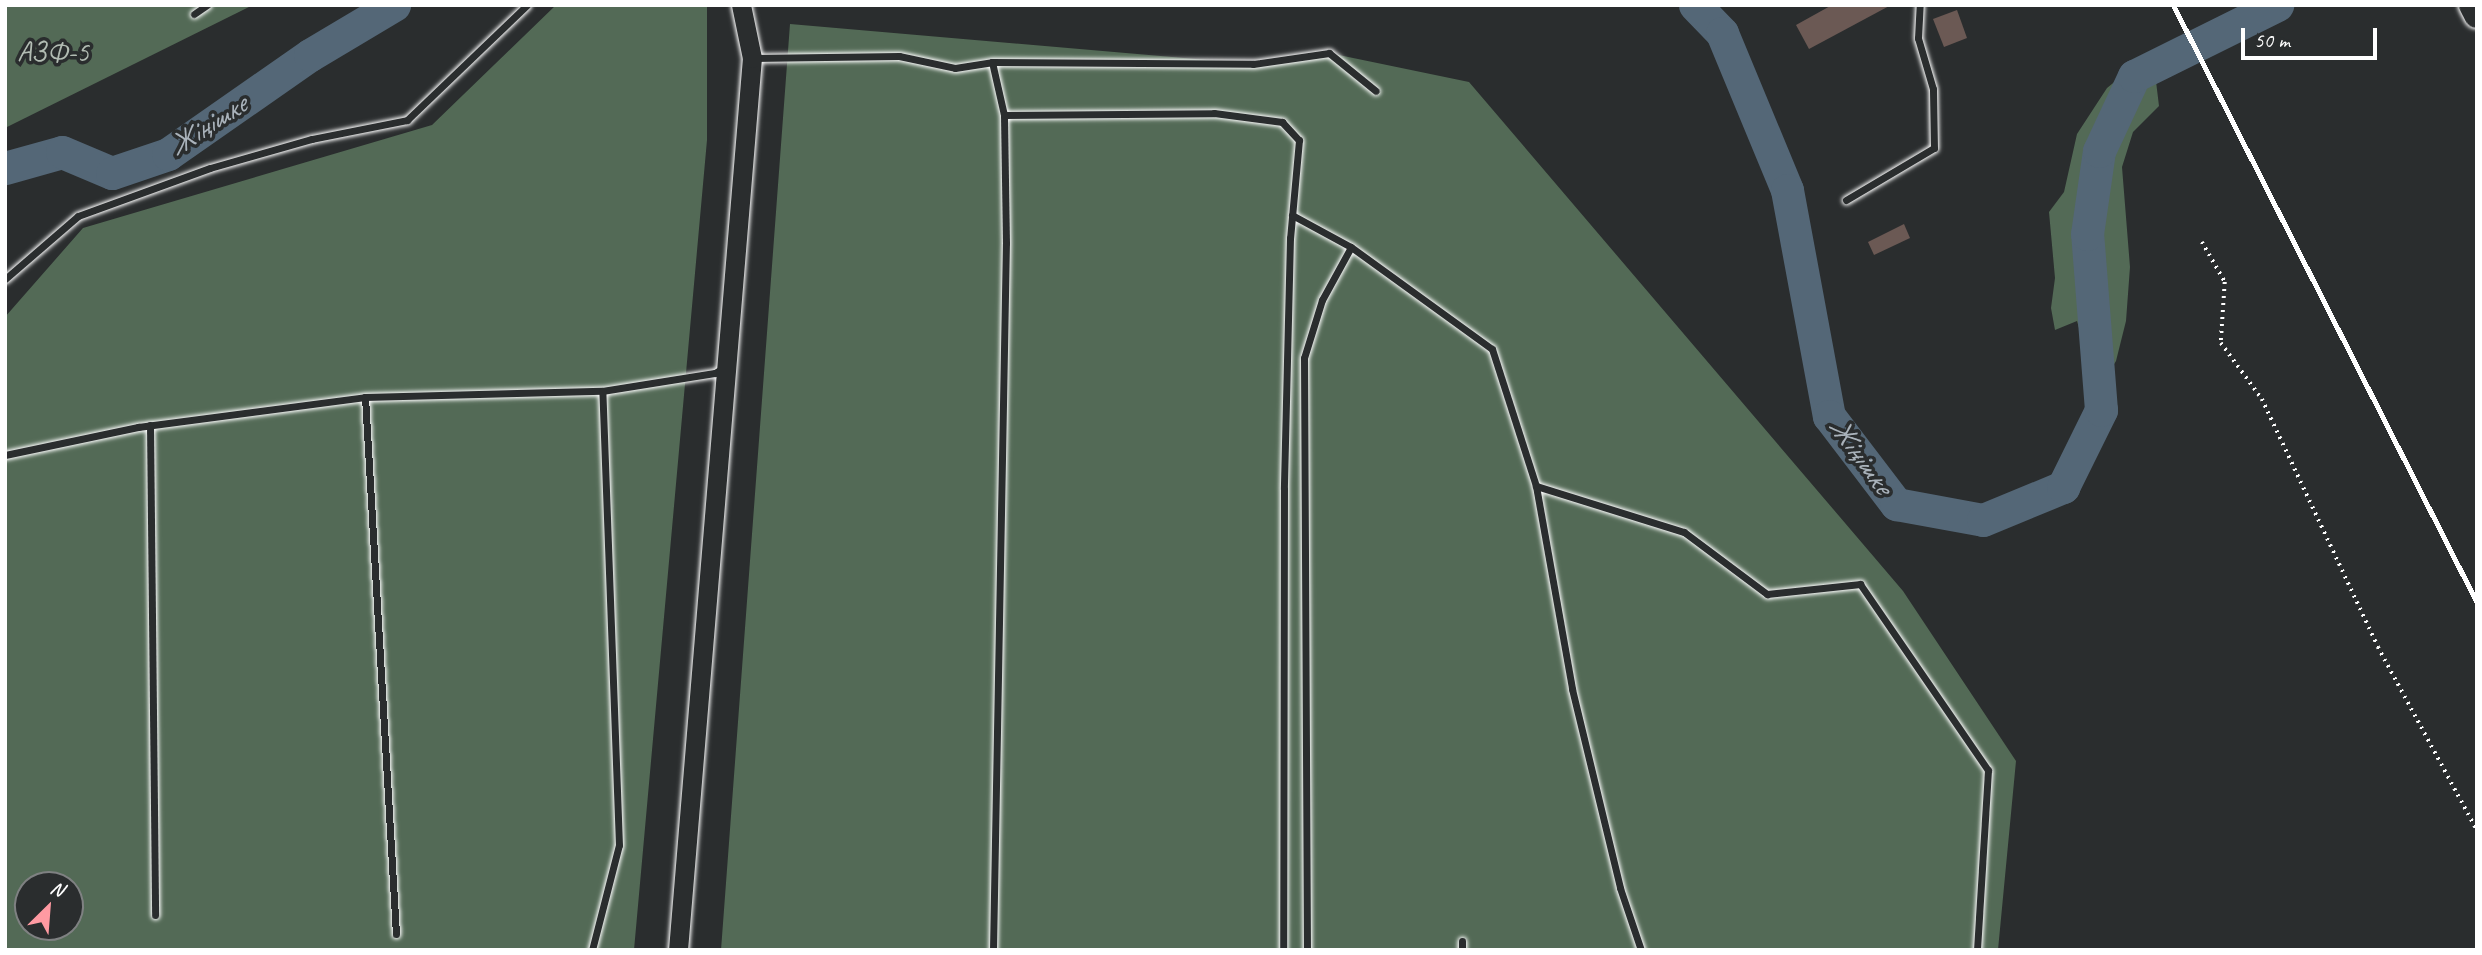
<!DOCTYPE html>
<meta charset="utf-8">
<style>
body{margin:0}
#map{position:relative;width:2482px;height:955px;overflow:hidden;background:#2a2d2e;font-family:Caveat,sans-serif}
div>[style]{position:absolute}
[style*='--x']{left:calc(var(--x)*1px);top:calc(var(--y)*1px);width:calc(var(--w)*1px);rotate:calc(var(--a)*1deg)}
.green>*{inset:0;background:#536a56}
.river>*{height:33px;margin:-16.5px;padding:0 16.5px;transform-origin:16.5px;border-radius:16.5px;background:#546777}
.building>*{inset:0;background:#6b5954}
.path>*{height:3.5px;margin-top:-1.75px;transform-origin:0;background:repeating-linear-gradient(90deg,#fff 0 2px,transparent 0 7px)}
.roads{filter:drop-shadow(0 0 2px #fff) drop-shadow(0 0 2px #fff)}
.lane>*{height:7px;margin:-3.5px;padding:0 3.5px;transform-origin:3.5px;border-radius:3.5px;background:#2a2d2e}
.secondary>*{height:19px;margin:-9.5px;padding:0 9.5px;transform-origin:9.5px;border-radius:9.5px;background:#2a2d2e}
.highway>*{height:26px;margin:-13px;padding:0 13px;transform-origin:13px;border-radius:13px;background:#2a2d2e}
.rail>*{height:5px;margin:-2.5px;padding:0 2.5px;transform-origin:2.5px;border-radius:2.5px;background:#fff}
span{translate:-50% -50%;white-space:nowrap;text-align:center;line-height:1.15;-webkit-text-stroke:7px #2a2d2e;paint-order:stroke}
.park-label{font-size:28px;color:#b2bcb3}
.water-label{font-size:30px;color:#aab3bb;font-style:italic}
.frame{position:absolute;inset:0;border:7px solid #fff;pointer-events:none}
.north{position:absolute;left:14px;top:871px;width:70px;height:70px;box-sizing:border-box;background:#2a2d2e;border:2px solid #7f8182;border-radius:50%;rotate:25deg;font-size:19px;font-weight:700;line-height:28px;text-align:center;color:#fff}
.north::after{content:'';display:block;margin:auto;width:24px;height:32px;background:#ff9aa2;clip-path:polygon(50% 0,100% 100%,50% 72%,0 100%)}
.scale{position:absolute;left:2241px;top:28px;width:136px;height:32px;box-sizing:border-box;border:4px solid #fff;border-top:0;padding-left:9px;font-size:21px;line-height:24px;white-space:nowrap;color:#fff;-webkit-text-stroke:5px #2a2d2e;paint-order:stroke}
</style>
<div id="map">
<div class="green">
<i style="clip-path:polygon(5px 5px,253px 5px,5px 128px)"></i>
<i style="clip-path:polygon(evenodd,556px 5px,707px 5px,707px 140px,634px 950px,5px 950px,5px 317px,83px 228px,432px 125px,556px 5px,28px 885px,70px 885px,70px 927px,28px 927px,28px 885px)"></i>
<i style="clip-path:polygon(790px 24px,1253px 64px,1329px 53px,1469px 82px,1903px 591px,2016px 761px,1998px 950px,721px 950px)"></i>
<i style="clip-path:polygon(2134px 66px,2155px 73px,2159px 106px,2133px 132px,2122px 167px,2130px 267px,2126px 321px,2116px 361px,2111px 369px,2091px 370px,2077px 321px,2055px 330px,2051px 308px,2055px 278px,2049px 212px,2064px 192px,2077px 134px,2107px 88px)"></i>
</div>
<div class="river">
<i style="--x:1695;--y:5;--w:39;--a:46"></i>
<i style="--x:1722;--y:33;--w:170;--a:67.5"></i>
<i style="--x:1787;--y:190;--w:230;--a:79.5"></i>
<i style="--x:1829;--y:416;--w:111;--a:52.7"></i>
<i style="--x:1896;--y:504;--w:88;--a:10.4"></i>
<i style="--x:1983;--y:520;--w:87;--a:-22.4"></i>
<i style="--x:2063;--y:487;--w:86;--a:-63.7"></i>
<i style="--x:2101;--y:410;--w:177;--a:-94.5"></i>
<i style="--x:2087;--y:234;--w:84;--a:-81.8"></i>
<i style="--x:2099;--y:151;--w:83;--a:-65"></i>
<i style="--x:2134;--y:76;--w:160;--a:-26.4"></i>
<i style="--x:5;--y:168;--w:59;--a:-15.7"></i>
<i style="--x:62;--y:152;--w:54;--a:22.8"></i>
<i style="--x:112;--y:173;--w:59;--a:-18.7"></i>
<i style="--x:168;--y:154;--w:173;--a:-34.9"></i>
<i style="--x:310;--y:55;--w:98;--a:-30.8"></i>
</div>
<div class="building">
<i style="clip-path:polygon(1832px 5px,1891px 5px,1809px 49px,1796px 25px)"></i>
<i style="clip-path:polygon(1957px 10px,1967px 38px,1944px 47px,1933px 19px)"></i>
<i style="clip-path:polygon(1904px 224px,1910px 238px,1874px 255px,1868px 242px)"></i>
</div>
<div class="path">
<i style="--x:2202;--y:242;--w:46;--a:60.1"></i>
<i style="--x:2225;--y:282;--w:61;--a:93.8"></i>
<i style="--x:2221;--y:343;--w:69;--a:53.8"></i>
<i style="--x:2262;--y:399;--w:274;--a:64.9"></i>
<i style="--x:2378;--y:647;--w:208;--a:61.6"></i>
</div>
<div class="roads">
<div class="lane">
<i style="--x:194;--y:14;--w:16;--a:-35"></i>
<i style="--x:753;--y:58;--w:146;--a:-0.8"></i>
<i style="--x:899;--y:56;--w:57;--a:12.1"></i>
<i style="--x:955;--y:68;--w:37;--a:-9"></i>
<i style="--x:992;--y:62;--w:261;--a:0.4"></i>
<i style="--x:1253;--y:64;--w:77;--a:-8.2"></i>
<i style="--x:1329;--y:53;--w:60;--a:39"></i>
<i style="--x:992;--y:62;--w:54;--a:77.2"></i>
<i style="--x:1004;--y:115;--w:210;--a:-0.5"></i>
<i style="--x:1214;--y:113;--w:69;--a:7.5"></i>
<i style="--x:1282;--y:122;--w:25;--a:47"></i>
<i style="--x:1299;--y:140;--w:98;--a:95.2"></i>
<i style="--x:1290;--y:238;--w:251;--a:91.4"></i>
<i style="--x:1284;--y:489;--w:461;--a:90.1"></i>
<i style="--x:1846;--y:200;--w:102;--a:-30.6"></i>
<i style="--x:1934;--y:148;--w:59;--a:-91"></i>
<i style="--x:1933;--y:89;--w:53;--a:-106.4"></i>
<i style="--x:1918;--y:38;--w:33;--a:-87"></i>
<i style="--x:1292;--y:215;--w:67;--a:28.5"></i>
<i style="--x:5;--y:279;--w:96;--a:-40.8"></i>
<i style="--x:78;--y:216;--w:140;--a:-20"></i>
<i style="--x:210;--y:168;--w:106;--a:-15.9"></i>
<i style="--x:312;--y:139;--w:97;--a:-11.3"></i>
<i style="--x:407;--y:120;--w:166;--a:-43.8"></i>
<i style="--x:365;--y:397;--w:538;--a:86.7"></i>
<i style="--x:150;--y:425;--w:490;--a:89.4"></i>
<i style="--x:5;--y:455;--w:136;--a:-11.9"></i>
<i style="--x:138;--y:427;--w:229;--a:-7.5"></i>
<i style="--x:365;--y:397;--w:237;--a:-1.5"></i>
<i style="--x:602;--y:391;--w:114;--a:-9.1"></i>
<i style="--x:715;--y:373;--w:9;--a:-32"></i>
<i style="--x:1536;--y:486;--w:155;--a:17.3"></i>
<i style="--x:1684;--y:532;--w:104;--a:36.8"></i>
<i style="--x:1767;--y:594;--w:94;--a:-6.1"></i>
<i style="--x:1860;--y:584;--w:226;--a:55.5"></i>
<i style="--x:1988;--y:770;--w:180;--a:93.5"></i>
<i style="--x:592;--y:950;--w:108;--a:-75.6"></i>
<i style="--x:619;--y:845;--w:454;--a:-92.1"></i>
<i style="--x:993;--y:950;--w:707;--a:-88.95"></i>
<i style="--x:1006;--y:243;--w:128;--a:-90.9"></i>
<i style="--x:1307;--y:950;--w:592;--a:-90.29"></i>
<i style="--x:1304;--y:358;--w:61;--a:-72.8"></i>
<i style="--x:1322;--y:300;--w:60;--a:-61.3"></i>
<i style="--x:1351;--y:247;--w:174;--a:35.9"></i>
<i style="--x:1492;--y:349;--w:144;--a:72.2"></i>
<i style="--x:1536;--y:486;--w:206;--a:79.9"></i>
<i style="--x:1572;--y:689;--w:205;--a:76.4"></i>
<i style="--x:1620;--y:888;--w:65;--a:71.3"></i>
<i style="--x:1462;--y:950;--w:9;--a:-90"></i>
</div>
<div class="secondary">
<i style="--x:678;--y:950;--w:895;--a:-85.26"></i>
<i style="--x:752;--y:58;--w:54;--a:-101.7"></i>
</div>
<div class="highway">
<i style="--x:2472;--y:5;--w:11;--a:63"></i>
</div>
</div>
<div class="rail">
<i style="--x:2173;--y:5;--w:671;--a:63.05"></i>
</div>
<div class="park-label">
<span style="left:53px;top:52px">АЗФ-5</span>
</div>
<div class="water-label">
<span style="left:207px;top:125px;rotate:-33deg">Жіңішке</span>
<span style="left:1861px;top:455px;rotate:54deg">Жіңішке</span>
</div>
<div class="frame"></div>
<div class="north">N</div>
<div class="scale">50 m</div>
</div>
